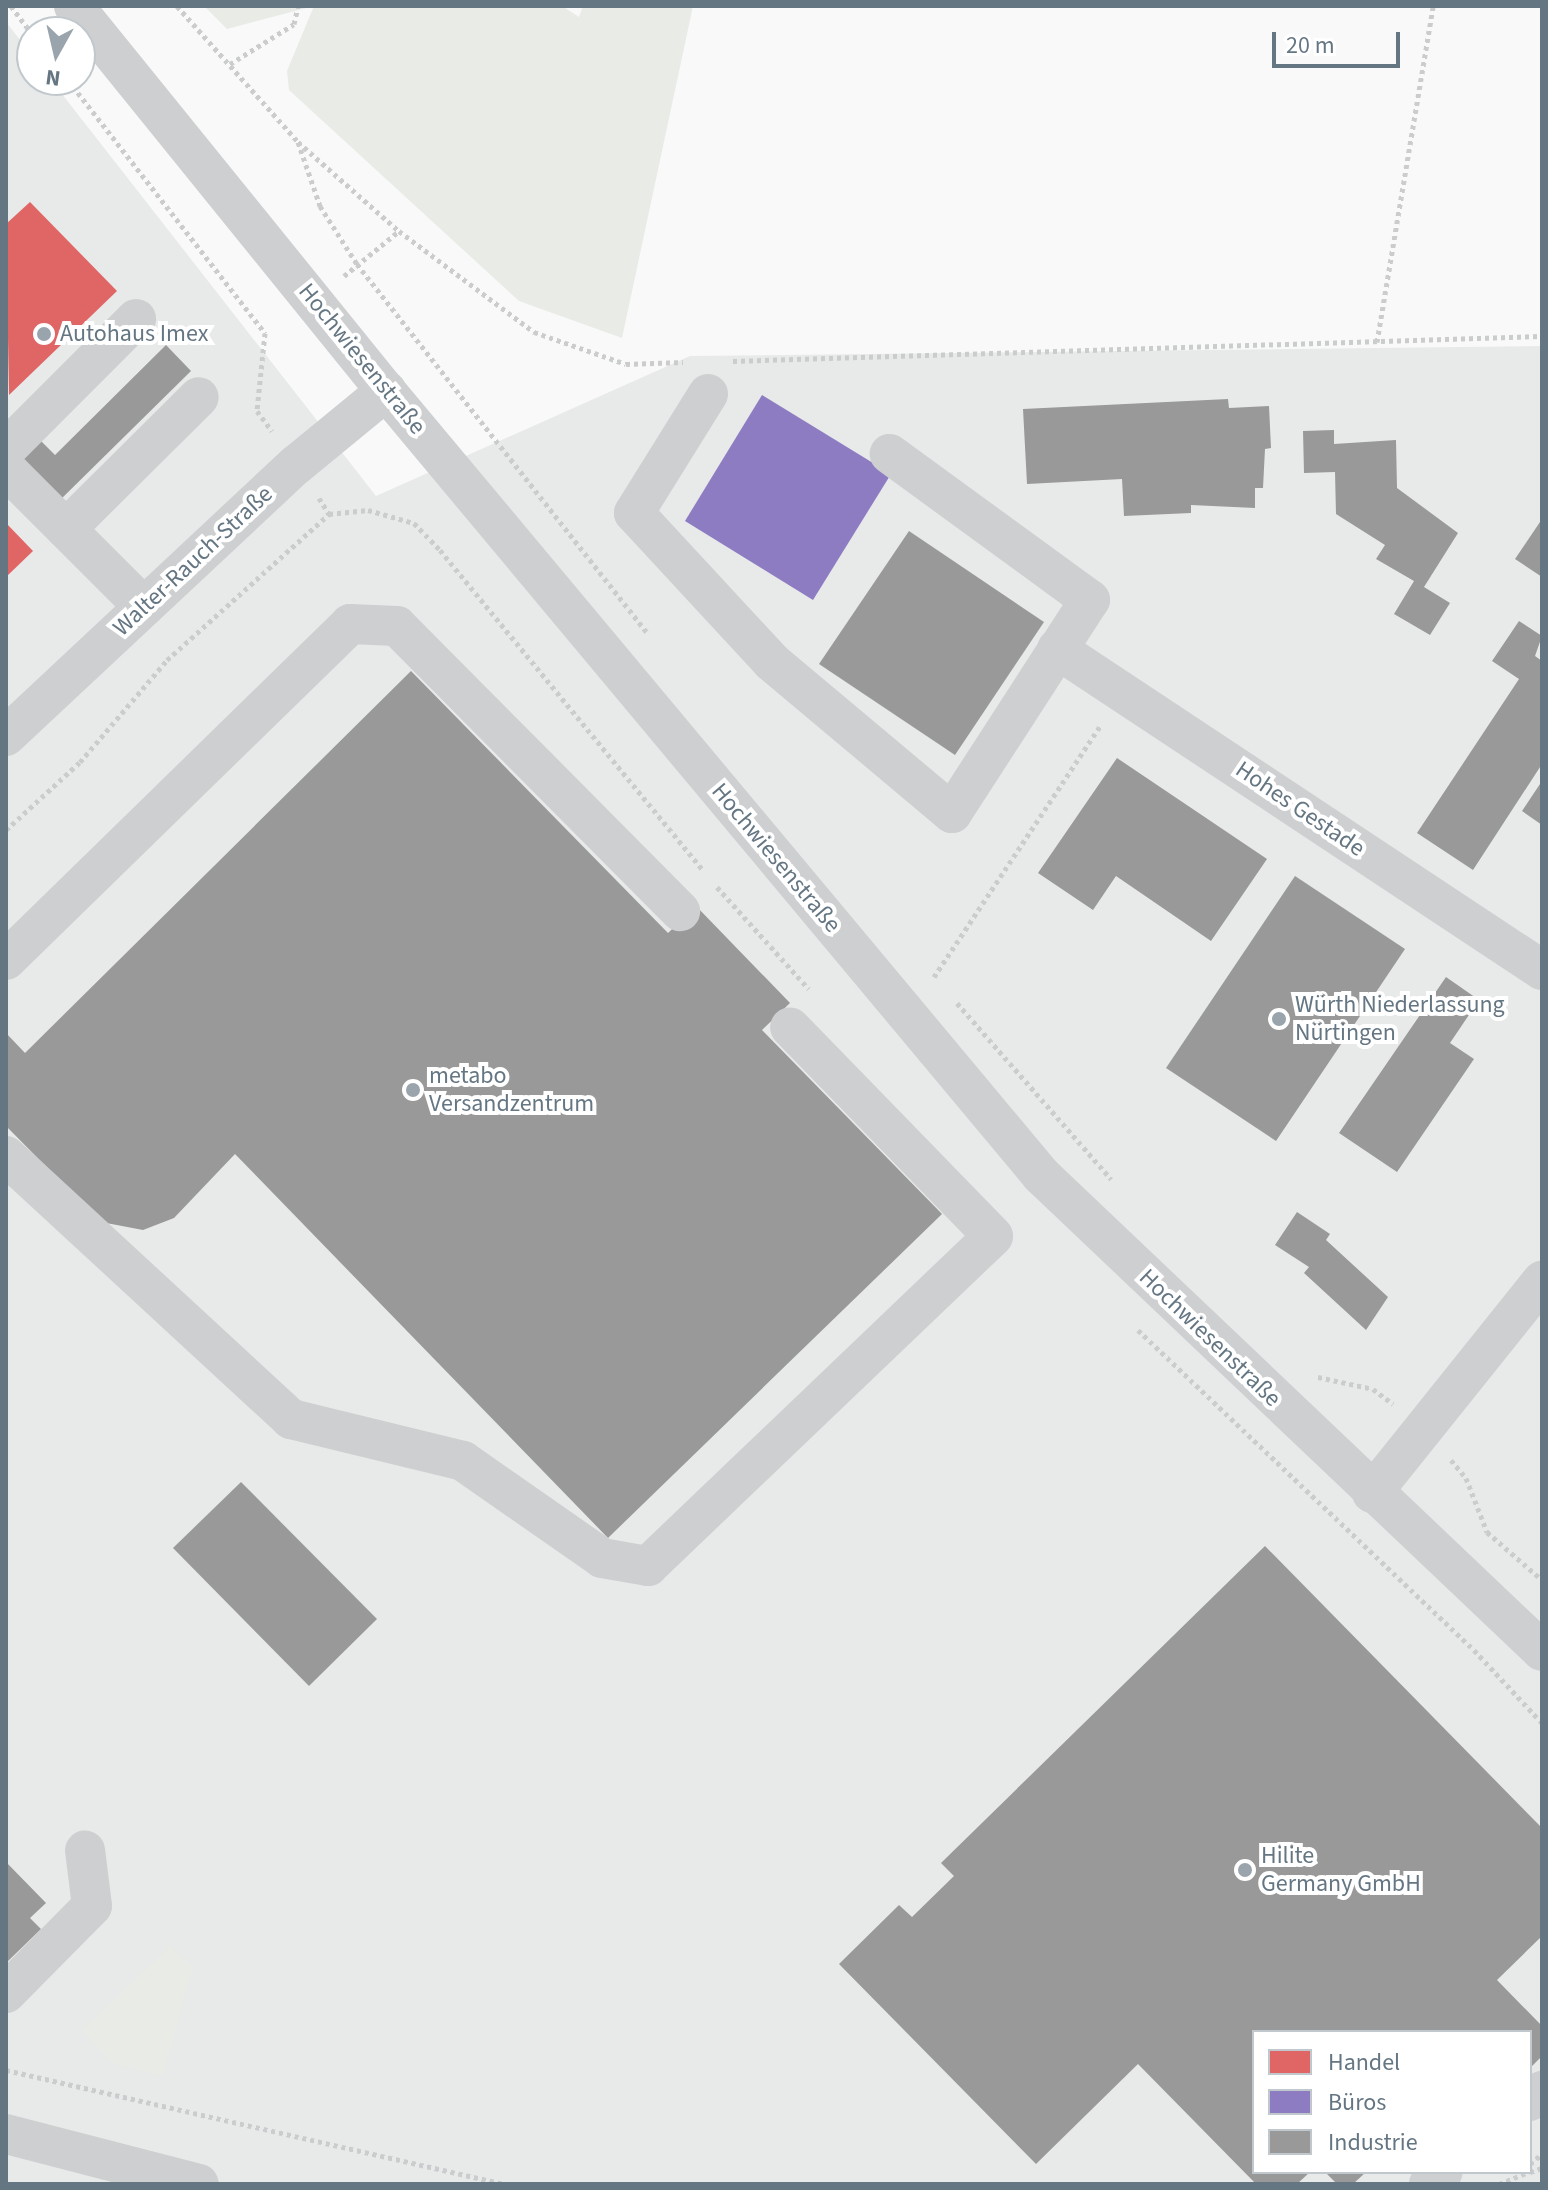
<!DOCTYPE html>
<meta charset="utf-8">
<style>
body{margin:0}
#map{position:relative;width:1548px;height:2190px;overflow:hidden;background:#f9f9f9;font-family:"Source Sans 3",sans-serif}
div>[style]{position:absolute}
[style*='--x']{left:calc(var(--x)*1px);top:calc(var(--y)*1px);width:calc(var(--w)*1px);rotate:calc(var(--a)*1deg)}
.built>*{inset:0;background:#e8e9e9}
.green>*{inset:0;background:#e8ebe6}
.shops>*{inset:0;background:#e06666}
.offices>*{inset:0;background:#8e7cc3}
.industry>*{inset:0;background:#999}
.path>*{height:5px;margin-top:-2.5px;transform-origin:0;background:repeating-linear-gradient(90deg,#cbcccd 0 4px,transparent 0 8px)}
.minor>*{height:40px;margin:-20px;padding:0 20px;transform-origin:20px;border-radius:20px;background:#cecfd0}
.dots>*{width:22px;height:22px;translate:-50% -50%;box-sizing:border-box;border:4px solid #fff;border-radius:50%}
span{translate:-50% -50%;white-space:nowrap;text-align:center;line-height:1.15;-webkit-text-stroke:8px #fff;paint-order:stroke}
.poi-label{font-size:24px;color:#657683}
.left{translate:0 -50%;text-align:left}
.street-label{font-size:24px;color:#657683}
.frame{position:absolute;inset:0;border:8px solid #657683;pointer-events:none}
.legend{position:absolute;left:1252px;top:2030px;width:280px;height:144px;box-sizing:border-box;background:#fff;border:2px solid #c1c8cd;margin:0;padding:10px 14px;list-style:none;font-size:24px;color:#657683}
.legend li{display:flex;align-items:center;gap:16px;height:40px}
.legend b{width:40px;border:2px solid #c1c8cd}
.north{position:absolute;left:16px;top:16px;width:80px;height:80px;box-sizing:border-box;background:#fff;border:2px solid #c1c8cd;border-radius:50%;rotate:188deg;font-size:22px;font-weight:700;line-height:32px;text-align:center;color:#657683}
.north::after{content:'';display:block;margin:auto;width:28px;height:36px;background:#99a4ac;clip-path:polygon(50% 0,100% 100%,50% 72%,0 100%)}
.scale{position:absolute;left:1272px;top:32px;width:128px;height:36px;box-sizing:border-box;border:4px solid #657683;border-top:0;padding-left:10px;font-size:24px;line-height:28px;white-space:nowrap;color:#657683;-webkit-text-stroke:6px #fff;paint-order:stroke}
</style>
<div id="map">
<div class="built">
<i style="clip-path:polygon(evenodd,6px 22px,32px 55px,32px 80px,51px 80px,376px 496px,690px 356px,1542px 346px,1542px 2184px,6px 2184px,6px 22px,1254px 2032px,1530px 2032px,1530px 2172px,1254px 2172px,1254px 2032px)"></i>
</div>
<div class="green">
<i style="clip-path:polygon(204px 6px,562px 6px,579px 17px,583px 6px,693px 6px,622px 338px,519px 301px,289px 90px,287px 71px,314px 6px,227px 29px)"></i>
<i style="clip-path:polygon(170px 1946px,193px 1967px,163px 2076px,112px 2063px,82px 2030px)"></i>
</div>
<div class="shops">
<i style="clip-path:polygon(30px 202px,117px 291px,9px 395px,6px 224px)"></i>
<i style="clip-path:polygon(6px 523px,33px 551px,6px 577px)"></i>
</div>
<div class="offices">
<i style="clip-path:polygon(762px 395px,891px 474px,813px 600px,685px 521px)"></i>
</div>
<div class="industry">
<i style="clip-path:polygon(166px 345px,191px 371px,57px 503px,8px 454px,31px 431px,55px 455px)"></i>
<i style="clip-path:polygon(1228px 399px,1229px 408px,1269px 406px,1271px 448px,1265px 449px,1263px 488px,1255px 488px,1255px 508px,1191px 505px,1191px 513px,1124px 516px,1122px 479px,1027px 484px,1023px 409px)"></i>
<i style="clip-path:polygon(1334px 430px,1334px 444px,1396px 440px,1397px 488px,1458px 533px,1424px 587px,1450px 603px,1430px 635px,1394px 614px,1414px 581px,1376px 559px,1385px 545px,1336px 514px,1335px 472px,1304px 473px,1303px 431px)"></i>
<i style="clip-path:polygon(1542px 519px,1542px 577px,1515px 559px)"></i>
<i style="clip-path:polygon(909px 531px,1044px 622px,955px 755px,819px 664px)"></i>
<i style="clip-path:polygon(1519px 621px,1542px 636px,1535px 656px,1542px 661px,1542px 764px,1473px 870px,1417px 833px,1519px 679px,1492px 661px)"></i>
<i style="clip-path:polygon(411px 671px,668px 933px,696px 906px,790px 1003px,762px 1030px,942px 1214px,608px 1538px,235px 1154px,174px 1218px,143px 1230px,101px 1222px,6px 1126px,6px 1033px,25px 1053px)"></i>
<i style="clip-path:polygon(1117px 758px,1267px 859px,1211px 941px,1116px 876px,1093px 910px,1038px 873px)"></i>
<i style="clip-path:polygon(1540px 784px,1542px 785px,1542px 825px,1522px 811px)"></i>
<i style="clip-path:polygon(1295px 876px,1405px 949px,1276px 1141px,1166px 1068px)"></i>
<i style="clip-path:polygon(1446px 977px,1479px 1000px,1450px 1043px,1474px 1059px,1397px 1172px,1339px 1133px)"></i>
<i style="clip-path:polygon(1297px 1212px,1330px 1234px,1326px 1240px,1388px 1297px,1366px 1330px,1304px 1273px,1309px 1267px,1275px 1245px)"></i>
<i style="clip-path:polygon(241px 1482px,377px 1619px,309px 1686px,173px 1548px)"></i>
<i style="clip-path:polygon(1265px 1546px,1542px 1828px,1542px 1936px,1497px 1980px,1542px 2026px,1542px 2056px,1530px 2068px,1530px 2032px,1254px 2032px,1254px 2172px,1310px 2172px,1297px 2184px,1256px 2184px,1138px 2064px,1036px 2164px,839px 1964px,899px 1905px,912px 1917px,954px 1876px,941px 1863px)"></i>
<i style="clip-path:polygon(6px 1862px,46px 1903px,30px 1918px,41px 1929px,6px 1963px)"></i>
<i style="clip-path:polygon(1325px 2172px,1366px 2172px,1353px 2184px,1337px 2184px)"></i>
</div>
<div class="path">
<i style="--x:11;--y:6;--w:35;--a:53"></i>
<i style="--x:177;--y:6;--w:182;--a:48.3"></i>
<i style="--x:298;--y:142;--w:135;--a:41.4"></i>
<i style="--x:399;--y:231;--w:169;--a:36.8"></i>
<i style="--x:534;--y:332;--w:97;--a:19.2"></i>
<i style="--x:626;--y:364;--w:57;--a:-2"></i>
<i style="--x:230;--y:64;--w:75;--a:-32"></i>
<i style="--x:294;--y:24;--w:18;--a:-77"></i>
<i style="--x:68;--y:80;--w:321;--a:52.1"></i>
<i style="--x:265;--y:333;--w:78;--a:95.9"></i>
<i style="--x:257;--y:411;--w:25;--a:53"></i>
<i style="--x:298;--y:142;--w:68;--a:71"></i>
<i style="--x:320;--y:206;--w:69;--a:57.5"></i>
<i style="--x:357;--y:264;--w:471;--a:51.8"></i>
<i style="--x:344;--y:276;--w:71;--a:-39.3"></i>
<i style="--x:1377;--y:342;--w:341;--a:-80.5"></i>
<i style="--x:733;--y:361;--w:809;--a:-1.77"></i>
<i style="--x:319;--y:498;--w:19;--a:58"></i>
<i style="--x:6;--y:830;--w:100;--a:-42.6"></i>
<i style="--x:80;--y:762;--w:134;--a:-49.5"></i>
<i style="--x:167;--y:660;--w:218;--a:-42"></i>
<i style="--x:329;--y:514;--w:39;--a:-6"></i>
<i style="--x:368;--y:510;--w:48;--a:15.8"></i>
<i style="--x:414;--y:523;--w:37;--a:46"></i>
<i style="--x:440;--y:550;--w:414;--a:50.6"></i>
<i style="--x:717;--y:887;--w:137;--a:48"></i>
<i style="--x:934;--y:977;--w:302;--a:-56.5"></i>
<i style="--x:957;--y:1003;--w:234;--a:48.8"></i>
<i style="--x:1138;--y:1330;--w:464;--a:43.6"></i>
<i style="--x:1474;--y:1650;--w:100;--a:47"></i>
<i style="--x:1318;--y:1377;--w:56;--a:12.3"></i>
<i style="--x:1373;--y:1389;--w:25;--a:37"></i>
<i style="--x:1451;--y:1460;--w:23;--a:50"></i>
<i style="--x:1466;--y:1478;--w:58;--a:68.7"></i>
<i style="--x:1487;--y:1532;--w:73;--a:41.1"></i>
<i style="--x:6;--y:2070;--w:511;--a:12.89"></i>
<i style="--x:1530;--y:2164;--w:16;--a:-40"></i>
<i style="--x:1530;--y:2172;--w:13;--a:-18"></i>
<i style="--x:1499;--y:2184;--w:32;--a:-22"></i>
</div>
<div class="minor">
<i style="--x:74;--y:6;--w:496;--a:51"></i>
<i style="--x:386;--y:391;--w:1022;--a:50.12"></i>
<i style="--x:1041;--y:1175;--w:691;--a:43.53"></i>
<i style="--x:708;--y:394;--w:140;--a:121.9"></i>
<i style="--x:634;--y:513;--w:203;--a:47.2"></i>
<i style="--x:772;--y:662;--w:235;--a:40"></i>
<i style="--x:952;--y:813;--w:254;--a:-57.1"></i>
<i style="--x:1090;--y:600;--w:248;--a:-143.9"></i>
<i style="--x:6;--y:449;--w:184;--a:-45"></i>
<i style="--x:6;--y:469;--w:195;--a:45"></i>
<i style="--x:66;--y:529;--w:187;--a:-44.8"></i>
<i style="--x:1057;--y:649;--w:582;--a:33.5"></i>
<i style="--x:6;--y:736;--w:397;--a:-43.1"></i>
<i style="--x:296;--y:465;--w:117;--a:-39.4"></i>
<i style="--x:6;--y:960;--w:481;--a:-44.3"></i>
<i style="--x:350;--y:624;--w:47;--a:2.4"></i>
<i style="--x:397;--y:626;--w:402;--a:45.2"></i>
<i style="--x:6;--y:1156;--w:388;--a:42.7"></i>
<i style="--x:291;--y:1419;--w:177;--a:13.7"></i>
<i style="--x:463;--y:1461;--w:169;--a:34.9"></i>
<i style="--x:602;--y:1558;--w:47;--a:9.9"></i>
<i style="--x:648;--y:1566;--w:477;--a:-43.7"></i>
<i style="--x:993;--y:1236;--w:291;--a:-134.2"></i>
<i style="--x:1372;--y:1493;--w:272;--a:-51.3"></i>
<i style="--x:6;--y:1993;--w:122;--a:-45.3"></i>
<i style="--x:92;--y:1906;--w:56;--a:-97.1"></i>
<i style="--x:1530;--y:2101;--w:16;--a:-40"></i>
<i style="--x:6;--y:2134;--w:199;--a:14.5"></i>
<i style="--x:1429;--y:2184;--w:18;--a:-41"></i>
</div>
<div class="dots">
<i style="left:44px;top:334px;background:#99a4ac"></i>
<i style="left:1279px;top:1019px;background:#99a4ac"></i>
<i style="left:413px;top:1090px;background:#99a4ac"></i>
<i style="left:1245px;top:1870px;background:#99a4ac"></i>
</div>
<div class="poi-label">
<span class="left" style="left:60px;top:334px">Autohaus Imex</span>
<span class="left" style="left:1295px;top:1019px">Würth Niederlassung<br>Nürtingen</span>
<span class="left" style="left:429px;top:1090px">metabo<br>Versandzentrum</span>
<span class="left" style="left:1261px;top:1870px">Hilite<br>Germany GmbH</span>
</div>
<div class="street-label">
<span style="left:362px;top:359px;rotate:51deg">Hochwiesenstraße</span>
<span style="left:193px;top:561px;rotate:-43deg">Walter-Rauch-Straße</span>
<span style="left:1300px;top:809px;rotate:34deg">Hohes Gestade</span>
<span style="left:776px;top:858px;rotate:50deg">Hochwiesenstraße</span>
<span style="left:1210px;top:1338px;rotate:44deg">Hochwiesenstraße</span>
</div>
<div class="frame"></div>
<ul class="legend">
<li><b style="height:22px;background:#e06666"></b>Handel</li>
<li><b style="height:22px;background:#8e7cc3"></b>Büros</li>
<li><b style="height:22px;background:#999"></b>Industrie</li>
</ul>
<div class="north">N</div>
<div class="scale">20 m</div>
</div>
